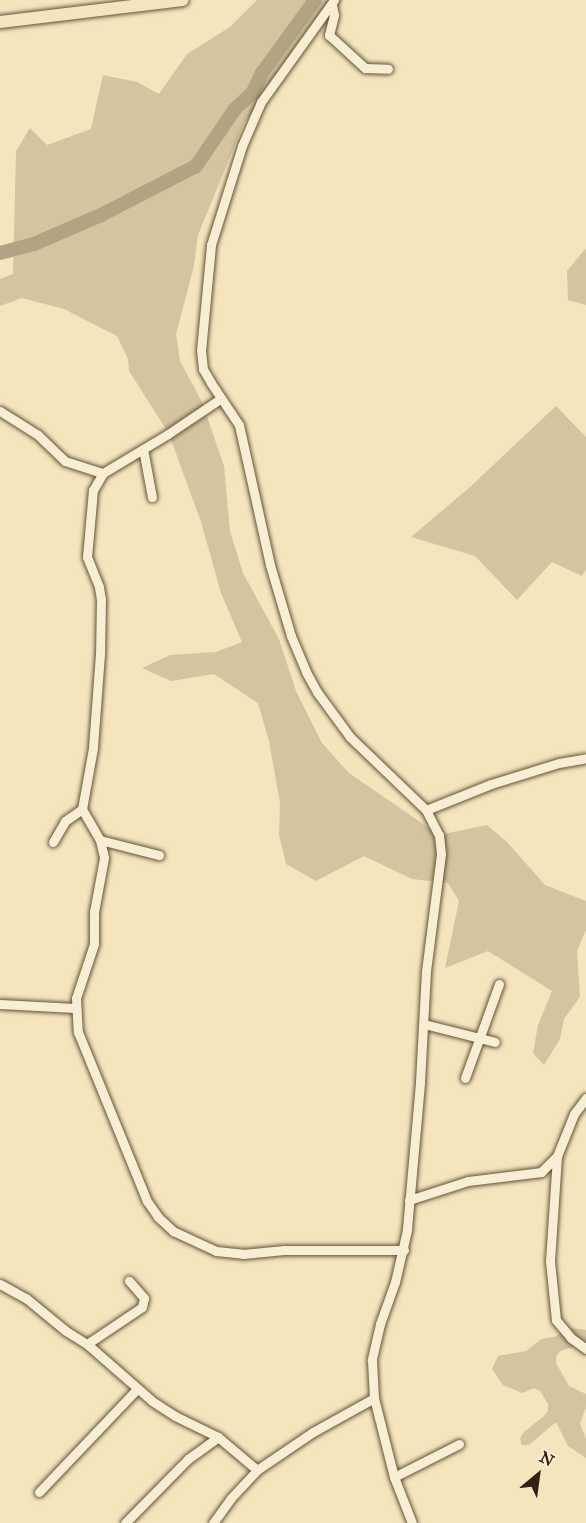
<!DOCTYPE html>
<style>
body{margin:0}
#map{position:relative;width:586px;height:1523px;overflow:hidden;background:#f5e5bd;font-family:"IM FELL Great Primer",serif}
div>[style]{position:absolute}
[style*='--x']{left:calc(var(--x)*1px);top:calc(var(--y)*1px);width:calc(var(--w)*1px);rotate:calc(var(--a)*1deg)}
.green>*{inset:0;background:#d4c49f}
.river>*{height:14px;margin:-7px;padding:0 7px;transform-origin:7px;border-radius:7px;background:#b2a382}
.roads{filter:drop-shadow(0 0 2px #62543a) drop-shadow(0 0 2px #62543a)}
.minor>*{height:9px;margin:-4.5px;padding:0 4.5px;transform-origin:4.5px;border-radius:4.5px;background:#f8eed4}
.major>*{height:12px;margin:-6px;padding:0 6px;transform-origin:6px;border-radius:6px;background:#f5e5bd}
span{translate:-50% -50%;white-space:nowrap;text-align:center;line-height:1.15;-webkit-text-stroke:4.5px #f8eed4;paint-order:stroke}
.north{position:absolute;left:508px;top:1445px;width:60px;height:60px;-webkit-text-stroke:4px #f8eed4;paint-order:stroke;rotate:29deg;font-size:16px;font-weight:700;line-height:24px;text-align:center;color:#31230f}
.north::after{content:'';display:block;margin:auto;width:21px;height:27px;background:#31230f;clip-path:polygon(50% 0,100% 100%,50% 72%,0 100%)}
</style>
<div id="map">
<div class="green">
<i style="clip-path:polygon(257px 0,343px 0,244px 123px,198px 235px,194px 266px,176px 334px,180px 361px,202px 402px,224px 466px,230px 531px,243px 573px,279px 639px,296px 691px,322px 743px,349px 773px,439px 835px,487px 825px,508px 843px,545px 885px,586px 901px,586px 930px,577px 951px,580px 997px,564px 1019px,560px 1039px,544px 1065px,533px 1053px,538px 1025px,552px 991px,488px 951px,445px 968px,459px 901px,448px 883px,412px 879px,364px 856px,316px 881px,286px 864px,279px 835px,280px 803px,269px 741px,258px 703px,214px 674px,171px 681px,142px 668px,170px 655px,216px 652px,242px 642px,221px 593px,201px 522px,169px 434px,129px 371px,128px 359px,117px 336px,64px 309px,22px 298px,0 306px,0 279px,13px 274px,16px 151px,30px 128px,47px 145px,91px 129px,103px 75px,137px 82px,159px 94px,187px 54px,230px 27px)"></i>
<i style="clip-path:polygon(586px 248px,586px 305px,568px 300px,567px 271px)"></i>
<i style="clip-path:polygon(556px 406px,586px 437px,586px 569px,582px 576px,552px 562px,517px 600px,475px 556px,411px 537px,470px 487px)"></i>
<i style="clip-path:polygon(572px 1328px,586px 1330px,586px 1349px,573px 1347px,560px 1351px,556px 1357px,556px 1363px,569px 1386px,586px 1394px,586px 1407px,580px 1424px,586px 1439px,586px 1458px,568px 1446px,556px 1422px,529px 1445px,522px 1445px,520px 1438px,524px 1432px,544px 1416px,548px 1411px,548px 1404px,540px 1391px,534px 1388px,522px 1393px,503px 1385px,492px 1369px,498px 1356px,526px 1351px,541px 1339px,554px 1337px)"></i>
</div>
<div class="river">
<i style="--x:0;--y:253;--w:35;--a:-15"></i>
<i style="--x:34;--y:244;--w:73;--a:-23.4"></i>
<i style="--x:101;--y:215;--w:107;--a:-27.3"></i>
<i style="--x:196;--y:166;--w:69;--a:-55.6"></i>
<i style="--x:235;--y:109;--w:25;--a:-43"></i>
<i style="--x:253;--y:92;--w:21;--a:-65"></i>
<i style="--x:262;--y:73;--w:90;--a:-54"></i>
</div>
<div class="roads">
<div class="minor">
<i style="--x:334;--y:0;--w:125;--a:125.6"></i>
<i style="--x:261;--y:102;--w:48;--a:113.4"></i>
<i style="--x:242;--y:146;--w:104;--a:107.4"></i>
<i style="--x:211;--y:245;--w:105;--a:95.4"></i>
<i style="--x:201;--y:350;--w:19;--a:84"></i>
<i style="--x:203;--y:369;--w:16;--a:60"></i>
<i style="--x:211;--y:383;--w:50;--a:56.3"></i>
<i style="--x:239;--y:425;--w:143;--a:77.5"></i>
<i style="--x:270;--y:565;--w:74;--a:73.5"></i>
<i style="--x:291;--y:636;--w:39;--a:67"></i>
<i style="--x:306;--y:672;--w:23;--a:61"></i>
<i style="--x:317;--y:692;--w:56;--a:53.7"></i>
<i style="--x:350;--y:737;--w:105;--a:43.8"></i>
<i style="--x:426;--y:810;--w:28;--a:63"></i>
<i style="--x:439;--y:835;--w:19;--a:84"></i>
<i style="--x:441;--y:854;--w:118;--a:97.3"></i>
<i style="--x:426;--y:971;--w:112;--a:93.1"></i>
<i style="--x:420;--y:1083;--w:148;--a:95.1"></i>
<i style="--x:407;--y:1230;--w:53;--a:103"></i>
<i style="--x:395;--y:1282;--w:45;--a:109.7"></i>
<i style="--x:380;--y:1324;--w:37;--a:103"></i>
<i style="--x:372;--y:1360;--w:38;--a:87"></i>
<i style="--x:374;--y:1398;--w:81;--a:75.8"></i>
<i style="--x:394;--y:1477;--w:49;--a:68.6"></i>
<i style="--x:332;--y:5;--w:10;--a:79"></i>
<i style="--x:334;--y:15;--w:21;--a:104"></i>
<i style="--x:329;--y:35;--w:49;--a:42.5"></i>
<i style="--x:365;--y:68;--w:23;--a:2"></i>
<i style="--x:220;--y:399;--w:63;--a:146.1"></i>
<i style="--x:168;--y:434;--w:76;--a:149"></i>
<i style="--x:103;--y:473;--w:20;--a:120"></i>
<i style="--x:93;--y:490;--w:67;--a:95.1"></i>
<i style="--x:87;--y:557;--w:32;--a:68"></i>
<i style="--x:99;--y:587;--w:12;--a:81"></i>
<i style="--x:101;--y:599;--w:55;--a:91"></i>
<i style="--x:100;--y:654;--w:94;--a:94.3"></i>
<i style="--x:93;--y:748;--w:62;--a:100.2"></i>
<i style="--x:82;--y:809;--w:36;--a:60"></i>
<i style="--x:100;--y:840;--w:18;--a:77"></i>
<i style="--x:104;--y:858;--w:55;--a:100.5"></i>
<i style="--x:94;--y:912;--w:32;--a:90"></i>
<i style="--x:94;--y:944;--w:57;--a:108.4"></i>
<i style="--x:76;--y:998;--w:34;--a:87"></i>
<i style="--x:78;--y:1032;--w:183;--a:67.8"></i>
<i style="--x:147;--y:1201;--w:19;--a:55"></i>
<i style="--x:158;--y:1217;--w:21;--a:43"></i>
<i style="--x:173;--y:1231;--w:47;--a:24.9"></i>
<i style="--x:216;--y:1251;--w:27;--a:6"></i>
<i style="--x:243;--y:1254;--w:41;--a:-5.6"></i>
<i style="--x:284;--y:1250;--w:120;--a:0"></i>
<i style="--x:0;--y:411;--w:45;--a:32.3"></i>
<i style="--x:38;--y:435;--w:37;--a:44"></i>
<i style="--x:65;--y:461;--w:40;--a:18"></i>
<i style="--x:143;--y:449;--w:49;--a:79.4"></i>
<i style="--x:426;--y:810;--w:70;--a:-21.8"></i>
<i style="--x:491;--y:784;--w:71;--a:-17.2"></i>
<i style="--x:559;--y:763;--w:27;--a:-10"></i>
<i style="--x:100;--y:840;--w:61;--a:14.3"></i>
<i style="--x:53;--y:842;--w:24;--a:-60"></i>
<i style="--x:65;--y:821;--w:21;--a:-35"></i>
<i style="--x:0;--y:1004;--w:75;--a:3.1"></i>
<i style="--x:424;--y:1024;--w:73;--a:14.2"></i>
<i style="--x:465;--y:1078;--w:100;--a:-70.1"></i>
<i style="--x:586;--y:1098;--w:20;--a:127"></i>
<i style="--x:574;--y:1114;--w:45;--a:112"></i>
<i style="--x:557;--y:1156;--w:105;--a:93.8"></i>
<i style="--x:550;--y:1261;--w:59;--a:84.2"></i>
<i style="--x:556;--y:1320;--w:23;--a:50"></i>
<i style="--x:571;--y:1338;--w:19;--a:36"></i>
<i style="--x:409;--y:1200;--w:62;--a:-17.9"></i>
<i style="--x:468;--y:1181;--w:74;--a:-7"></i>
<i style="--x:541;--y:1172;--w:23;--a:-45"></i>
<i style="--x:0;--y:1284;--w:31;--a:29"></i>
<i style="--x:27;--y:1299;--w:50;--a:39.4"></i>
<i style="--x:66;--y:1331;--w:25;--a:32"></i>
<i style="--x:87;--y:1344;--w:86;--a:41.2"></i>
<i style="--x:152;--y:1401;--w:27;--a:33"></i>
<i style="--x:175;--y:1416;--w:48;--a:26"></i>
<i style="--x:218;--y:1437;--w:51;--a:40.2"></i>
<i style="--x:87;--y:1344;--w:66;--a:-33.9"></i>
<i style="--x:142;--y:1307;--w:9;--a:-77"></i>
<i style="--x:144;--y:1298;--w:23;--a:-131"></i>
<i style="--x:394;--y:1477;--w:73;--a:-26.9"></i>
<i style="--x:39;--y:1492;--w:142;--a:-46.4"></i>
<i style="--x:125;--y:1523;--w:90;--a:-45.5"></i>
<i style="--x:188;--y:1459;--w:37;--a:-36"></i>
<i style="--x:213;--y:1523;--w:31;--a:-54"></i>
<i style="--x:231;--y:1498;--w:38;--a:-47"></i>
<i style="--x:257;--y:1470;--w:68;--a:-34.2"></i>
<i style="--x:313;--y:1432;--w:70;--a:-29.1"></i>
</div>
<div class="major">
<i style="--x:0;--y:22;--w:184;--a:-6.9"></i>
</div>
</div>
<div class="north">N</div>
</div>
